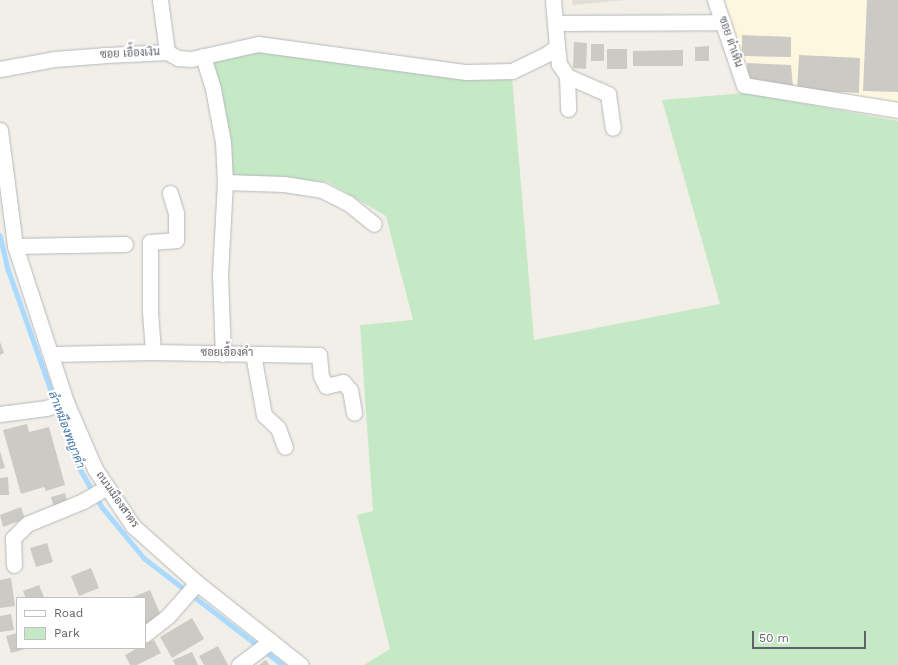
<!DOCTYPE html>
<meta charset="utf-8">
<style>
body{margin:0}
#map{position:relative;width:898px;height:665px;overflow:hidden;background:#f1efe8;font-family:"Work Sans",Sarabun,sans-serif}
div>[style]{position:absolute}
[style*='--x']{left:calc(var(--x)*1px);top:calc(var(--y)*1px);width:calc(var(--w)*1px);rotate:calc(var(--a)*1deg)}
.commercial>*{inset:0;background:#fef7e0}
.education>*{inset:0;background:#e1ded6}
.green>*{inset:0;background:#c5e8c5}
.stream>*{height:4.5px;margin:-2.25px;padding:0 2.25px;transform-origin:2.25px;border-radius:2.25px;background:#aadaff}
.building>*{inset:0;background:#cccac5}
.roads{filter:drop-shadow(0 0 1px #b5b8bc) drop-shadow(0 0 1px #b5b8bc)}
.minor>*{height:15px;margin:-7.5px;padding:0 7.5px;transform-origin:7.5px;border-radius:7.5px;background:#fff}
span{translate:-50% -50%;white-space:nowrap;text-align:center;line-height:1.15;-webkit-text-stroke:4px #fff;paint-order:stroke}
.street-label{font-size:11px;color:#5f6368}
.water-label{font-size:12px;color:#4174aa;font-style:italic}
.legend{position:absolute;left:16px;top:597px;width:130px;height:52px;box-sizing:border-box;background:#fff;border:1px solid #bfc1c3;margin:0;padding:5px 7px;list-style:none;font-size:12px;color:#5f6368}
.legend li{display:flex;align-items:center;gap:8px;height:20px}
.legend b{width:20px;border:1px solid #bfc1c3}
.scale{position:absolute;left:752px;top:631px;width:114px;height:18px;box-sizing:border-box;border:2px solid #5f6368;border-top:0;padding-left:5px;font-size:12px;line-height:14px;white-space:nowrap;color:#5f6368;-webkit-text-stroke:3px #fff;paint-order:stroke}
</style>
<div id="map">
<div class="commercial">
<i style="clip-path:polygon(724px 0,898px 0,898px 119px,748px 91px)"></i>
</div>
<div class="education">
<i style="clip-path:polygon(572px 0,625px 0,573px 5px)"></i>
</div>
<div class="green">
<i style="clip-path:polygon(260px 49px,512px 77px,534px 340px,720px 304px,662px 100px,745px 93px,898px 121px,898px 665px,364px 665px,390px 649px,357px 515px,373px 511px,360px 325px,413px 320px,386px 216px,328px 182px,230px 175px,228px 124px,210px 60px)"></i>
</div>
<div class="stream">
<i style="--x:0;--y:235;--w:35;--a:77"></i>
<i style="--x:8;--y:269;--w:207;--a:70.5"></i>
<i style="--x:77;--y:464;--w:50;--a:59.8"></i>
<i style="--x:102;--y:507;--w:66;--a:50.5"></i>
<i style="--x:144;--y:558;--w:175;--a:37.6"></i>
</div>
<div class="building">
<i style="clip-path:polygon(867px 0,898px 0,898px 92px,863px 91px)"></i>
<i style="clip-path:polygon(742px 35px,791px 37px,791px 57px,742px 56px)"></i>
<i style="clip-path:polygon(574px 42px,587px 43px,586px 69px,573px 68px)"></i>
<i style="clip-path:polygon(591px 44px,604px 44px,604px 61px,591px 61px)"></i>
<i style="clip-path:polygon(709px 46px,709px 61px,695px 61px,695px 47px)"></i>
<i style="clip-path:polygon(607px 49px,627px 49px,627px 69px,607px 69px)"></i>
<i style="clip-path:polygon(683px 50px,683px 66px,633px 66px,633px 51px)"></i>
<i style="clip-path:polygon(799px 55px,860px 58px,859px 93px,797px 90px)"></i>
<i style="clip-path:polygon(747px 63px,791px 65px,793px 86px,748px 78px)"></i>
<i style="clip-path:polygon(0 342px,4px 353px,0 355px)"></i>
<i style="clip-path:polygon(27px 424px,29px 432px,49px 427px,65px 485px,46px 491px,44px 487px,21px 494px,3px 430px)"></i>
<i style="clip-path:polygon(0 451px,5px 468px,0 469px)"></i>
<i style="clip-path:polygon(8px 477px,9px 495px,0 495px,0 478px)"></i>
<i style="clip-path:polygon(65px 493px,68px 504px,54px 508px,51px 497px)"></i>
<i style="clip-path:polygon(21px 507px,25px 519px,3px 527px,0 515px)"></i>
<i style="clip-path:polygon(47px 543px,53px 562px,36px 567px,30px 548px)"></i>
<i style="clip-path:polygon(91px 568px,99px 588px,79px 596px,71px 576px)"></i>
<i style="clip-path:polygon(11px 578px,15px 606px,0 608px,0 580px)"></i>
<i style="clip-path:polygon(39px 585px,44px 597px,26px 598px,23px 591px)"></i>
<i style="clip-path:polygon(150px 590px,162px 618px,145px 625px,145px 598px,131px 598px)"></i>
<i style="clip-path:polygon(11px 614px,14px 630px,0 632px,0 616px)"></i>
<i style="clip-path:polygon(192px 618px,204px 639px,172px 658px,160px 637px)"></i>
<i style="clip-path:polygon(17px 633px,17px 648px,29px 648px,11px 653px,6px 636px)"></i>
<i style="clip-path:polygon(154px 640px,161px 653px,137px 665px,130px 665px,125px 655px,138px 648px,145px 648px,145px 644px)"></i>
<i style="clip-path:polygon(218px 646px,228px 665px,204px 665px,199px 656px)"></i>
<i style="clip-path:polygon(192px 652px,198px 665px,175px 665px,173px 660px)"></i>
<i style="clip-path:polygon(266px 660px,269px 665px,259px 665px)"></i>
</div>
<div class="roads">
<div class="minor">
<i style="--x:160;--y:0;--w:52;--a:82.3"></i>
<i style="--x:715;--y:0;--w:90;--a:71.2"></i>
<i style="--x:744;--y:85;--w:156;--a:9.2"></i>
<i style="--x:556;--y:23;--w:167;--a:-0.3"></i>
<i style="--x:557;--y:46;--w:18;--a:84"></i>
<i style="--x:559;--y:64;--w:14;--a:56"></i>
<i style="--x:567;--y:76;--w:45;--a:23.7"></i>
<i style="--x:608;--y:94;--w:34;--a:82"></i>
<i style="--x:203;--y:56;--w:34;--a:73"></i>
<i style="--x:213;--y:89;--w:54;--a:79.3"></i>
<i style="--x:223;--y:142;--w:40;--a:87.1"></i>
<i style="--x:225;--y:182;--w:92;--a:93.1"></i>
<i style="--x:220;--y:274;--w:80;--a:87.9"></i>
<i style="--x:0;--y:69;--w:56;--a:-10.3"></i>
<i style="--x:55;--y:59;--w:52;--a:-4.4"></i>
<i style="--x:107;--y:55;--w:60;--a:-2.9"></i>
<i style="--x:167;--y:52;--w:13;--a:29"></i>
<i style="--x:178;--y:58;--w:13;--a:4"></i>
<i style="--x:191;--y:59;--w:69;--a:-12.6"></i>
<i style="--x:258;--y:44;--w:210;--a:7.7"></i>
<i style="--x:466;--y:72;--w:46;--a:-1.2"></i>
<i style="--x:512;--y:71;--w:39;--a:-26"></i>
<i style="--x:547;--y:54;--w:13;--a:-39"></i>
<i style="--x:557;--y:46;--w:46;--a:-95"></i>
<i style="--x:567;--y:76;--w:33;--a:88"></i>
<i style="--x:0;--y:130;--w:117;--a:82.6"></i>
<i style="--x:15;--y:246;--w:164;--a:71.9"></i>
<i style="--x:66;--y:402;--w:73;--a:66.6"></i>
<i style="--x:95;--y:469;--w:69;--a:56.3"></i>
<i style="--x:133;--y:526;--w:86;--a:41.7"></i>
<i style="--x:197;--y:583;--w:132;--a:38.3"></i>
<i style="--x:225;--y:182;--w:59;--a:1.9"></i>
<i style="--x:284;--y:184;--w:38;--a:9"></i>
<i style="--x:322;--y:190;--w:29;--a:27"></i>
<i style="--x:348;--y:203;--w:33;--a:39"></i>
<i style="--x:15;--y:246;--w:110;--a:-1"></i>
<i style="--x:153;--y:352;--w:41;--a:-94.2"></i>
<i style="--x:150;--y:311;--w:69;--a:-90"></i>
<i style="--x:150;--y:242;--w:26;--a:-4"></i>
<i style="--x:176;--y:240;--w:27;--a:-90"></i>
<i style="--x:176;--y:213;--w:21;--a:-107"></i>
<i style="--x:51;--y:354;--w:102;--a:-1.1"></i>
<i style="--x:153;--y:352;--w:166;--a:1"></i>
<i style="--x:319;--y:355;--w:21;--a:85"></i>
<i style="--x:321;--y:376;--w:11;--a:63"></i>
<i style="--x:326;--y:386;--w:17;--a:-13"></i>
<i style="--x:343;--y:382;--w:11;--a:49"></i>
<i style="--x:350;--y:390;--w:23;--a:80"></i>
<i style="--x:253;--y:354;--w:62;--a:79.8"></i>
<i style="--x:264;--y:415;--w:19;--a:43"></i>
<i style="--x:278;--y:428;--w:20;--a:70"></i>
<i style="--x:0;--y:414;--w:46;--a:-7.4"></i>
<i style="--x:46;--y:408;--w:21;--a:-17"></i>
<i style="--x:14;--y:565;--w:27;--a:-92"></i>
<i style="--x:13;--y:538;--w:20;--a:-45"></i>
<i style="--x:27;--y:524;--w:61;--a:-22.3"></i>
<i style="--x:83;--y:501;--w:28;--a:-30"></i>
<i style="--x:145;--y:634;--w:29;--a:-38"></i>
<i style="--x:168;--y:616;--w:44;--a:-48.7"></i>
<i style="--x:239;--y:665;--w:40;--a:-37"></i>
</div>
</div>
<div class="street-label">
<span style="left:730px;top:42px;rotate:71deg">ซอย ต๋าเหิน</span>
<span style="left:130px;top:54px;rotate:-3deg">ซอย เอื้องเงิน</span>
<span style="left:227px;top:353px">ซอยเอื้องคำ</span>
<span style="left:117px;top:500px;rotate:55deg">ถนนเมืองสาตร</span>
</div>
<div class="water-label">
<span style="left:66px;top:430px;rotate:69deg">ลำเหมืองพญาคำ</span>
</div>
<ul class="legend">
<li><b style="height:5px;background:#fff"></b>Road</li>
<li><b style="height:11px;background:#c5e8c5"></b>Park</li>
</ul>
<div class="scale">50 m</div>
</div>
